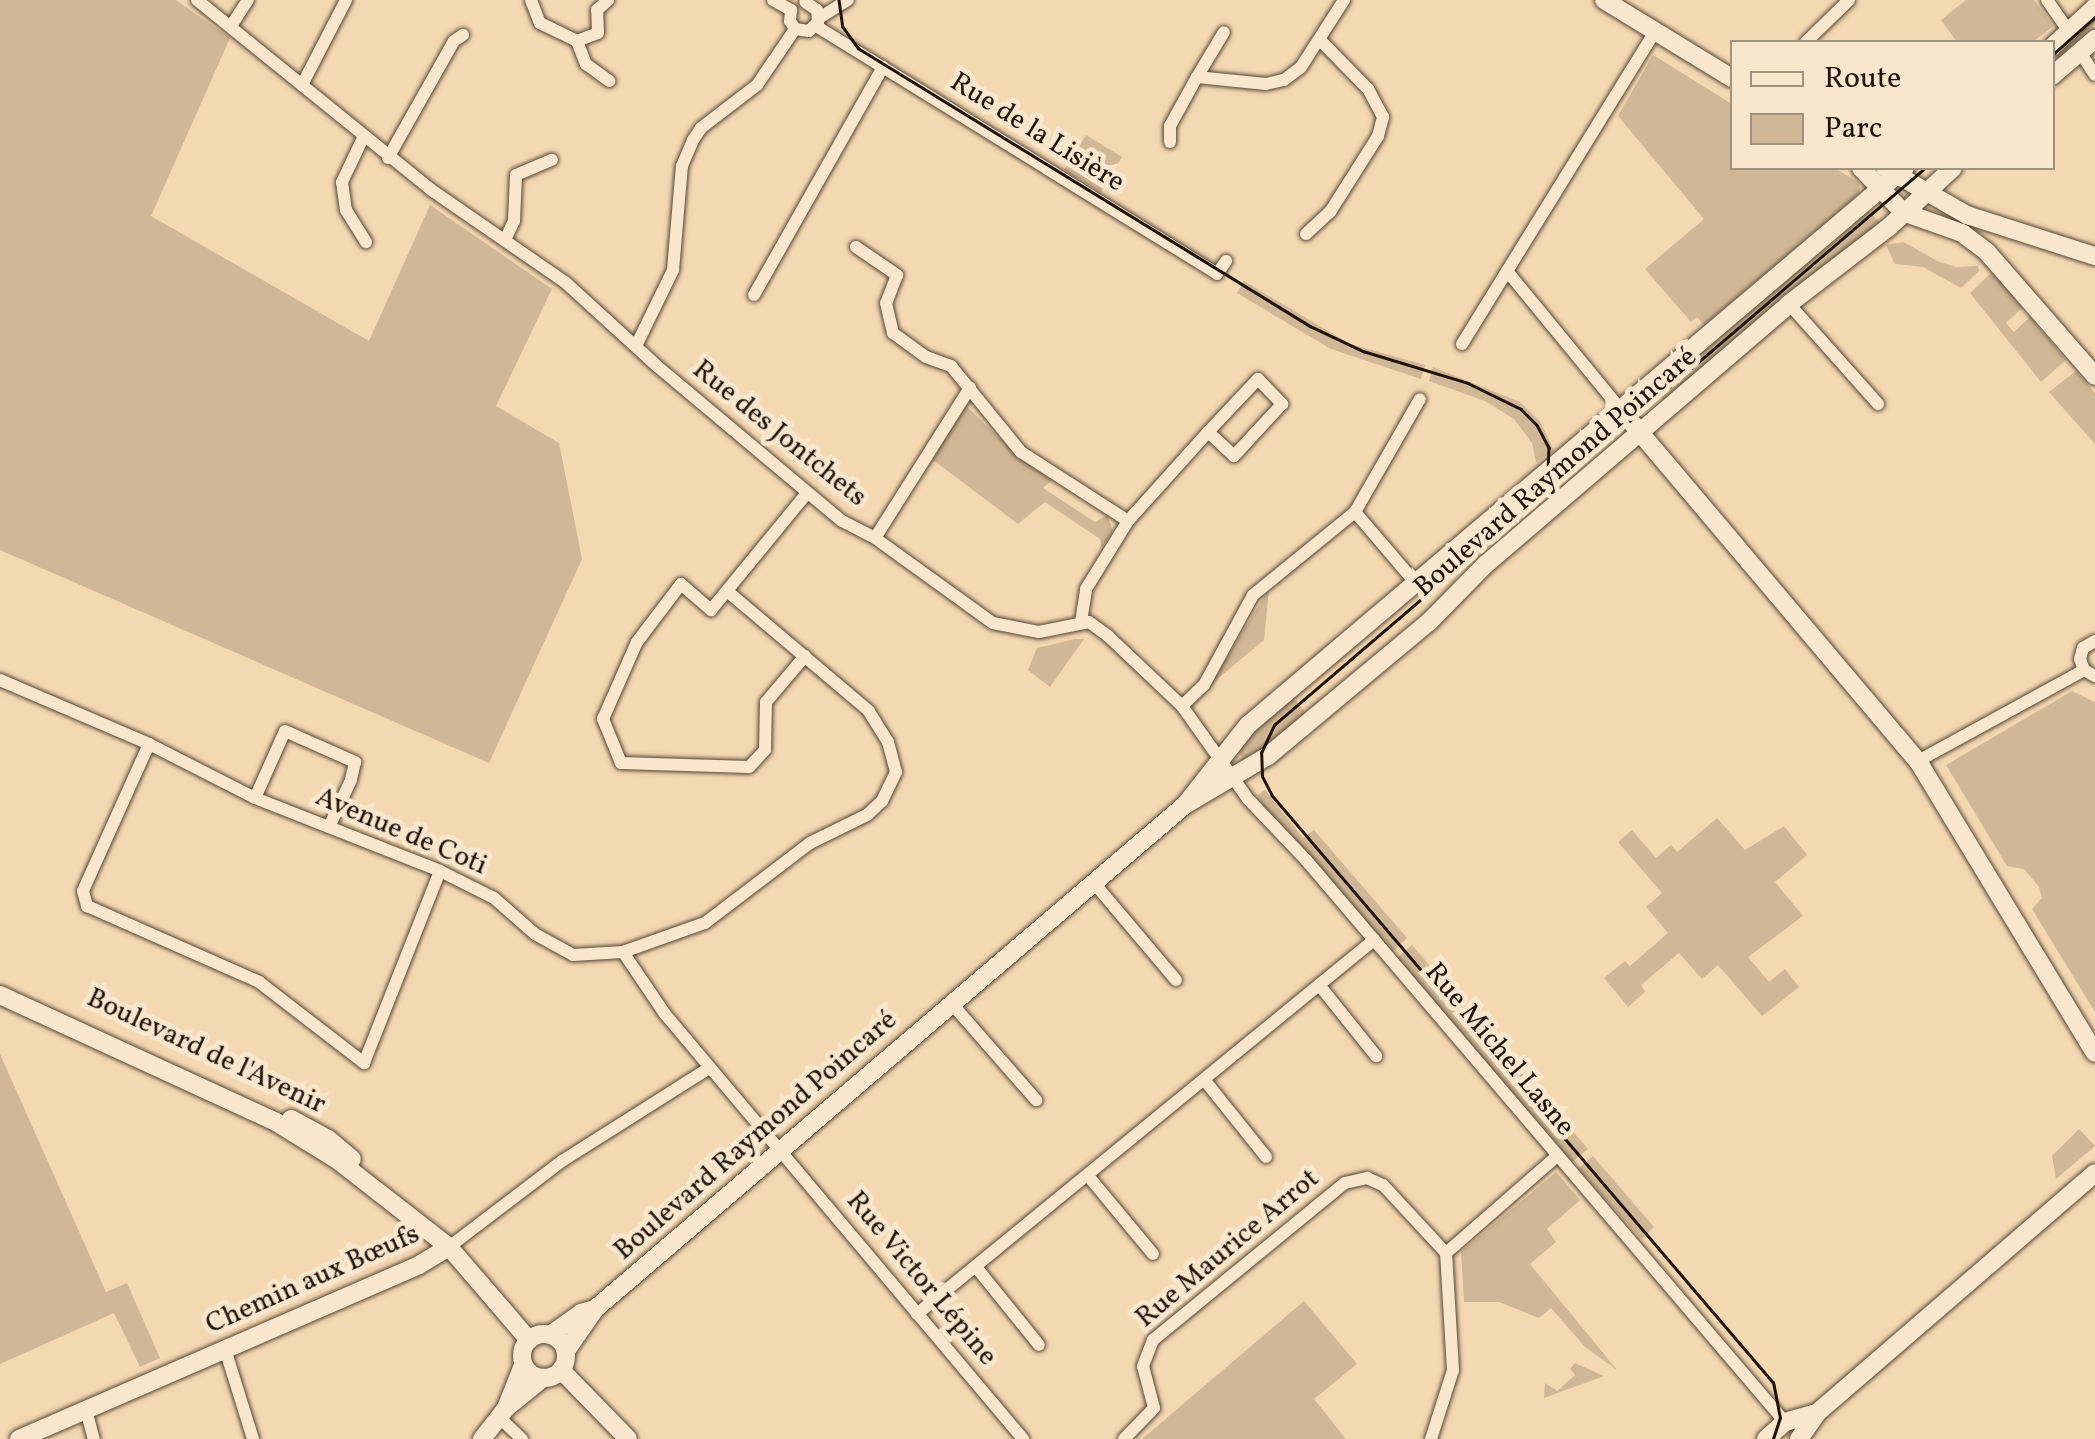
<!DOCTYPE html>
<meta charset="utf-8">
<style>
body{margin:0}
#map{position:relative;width:2095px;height:1439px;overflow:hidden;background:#f4d8b2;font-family:Vollkorn,serif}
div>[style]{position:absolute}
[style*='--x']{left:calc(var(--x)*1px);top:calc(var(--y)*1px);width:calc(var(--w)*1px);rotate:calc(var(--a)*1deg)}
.green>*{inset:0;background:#d0b795}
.roads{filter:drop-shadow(0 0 2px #544534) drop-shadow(0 0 2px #544534)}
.street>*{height:12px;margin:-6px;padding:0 6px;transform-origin:6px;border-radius:6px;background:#f8e6cd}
.secondary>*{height:18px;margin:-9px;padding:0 9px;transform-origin:9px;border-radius:9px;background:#f8e6cd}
.secondary>.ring{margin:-9px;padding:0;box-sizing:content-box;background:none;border:18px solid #f8e6cd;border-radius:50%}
.tram>*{height:2.5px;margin:-1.25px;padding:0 1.25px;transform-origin:1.25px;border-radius:1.25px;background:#1f140a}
span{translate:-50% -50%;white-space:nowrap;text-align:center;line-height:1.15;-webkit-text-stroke:10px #f8e6cd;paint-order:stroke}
.street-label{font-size:28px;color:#1f140a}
.legend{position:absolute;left:1730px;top:40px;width:325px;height:130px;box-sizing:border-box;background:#f8e6cd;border:2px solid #a1927f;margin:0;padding:12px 18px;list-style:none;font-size:30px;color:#1f140a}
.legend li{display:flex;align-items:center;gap:20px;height:50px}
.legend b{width:50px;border:2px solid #a1927f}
</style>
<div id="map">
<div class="green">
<i style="clip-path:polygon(0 0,176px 0,230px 38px,151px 216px,369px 341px,430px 205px,552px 289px,496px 406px,559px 443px,582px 559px,489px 763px,0 550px)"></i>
<i style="clip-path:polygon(1966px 0,2034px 0,2053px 26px,2033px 42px,1957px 42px,1941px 20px)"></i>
<i style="clip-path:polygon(1653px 55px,1732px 104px,1732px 168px,1835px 168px,1859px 183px,1860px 193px,1704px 325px,1697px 317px,1691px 322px,1645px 269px,1704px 219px,1618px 116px)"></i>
<i style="clip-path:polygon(1086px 135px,1122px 157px,1101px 192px,1064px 170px)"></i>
<i style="clip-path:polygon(1866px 208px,1882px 225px,1670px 406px,1654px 389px,1848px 230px)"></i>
<i style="clip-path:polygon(1904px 242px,1937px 261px,1956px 267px,1978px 266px,1979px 271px,1961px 288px,1923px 267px,1895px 264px,1886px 245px)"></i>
<i style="clip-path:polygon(1992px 272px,2022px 308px,2006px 323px,2014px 332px,2030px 317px,2066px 360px,2041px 382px,1970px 293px)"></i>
<i style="clip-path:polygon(1244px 281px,1350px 344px,1425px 365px,1421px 379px,1331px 349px,1237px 293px)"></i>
<i style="clip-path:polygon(1433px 367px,1520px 402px,1540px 421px,1554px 451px,1536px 462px,1532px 443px,1514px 419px,1485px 401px,1429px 381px)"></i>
<i style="clip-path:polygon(2076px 371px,2095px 393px,2095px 444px,2049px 392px)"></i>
<i style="clip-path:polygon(964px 404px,1018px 456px,1052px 480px,1043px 488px,1095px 522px,1107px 515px,1113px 531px,1102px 548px,1100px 539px,1045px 502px,1018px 524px,933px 460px)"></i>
<i style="clip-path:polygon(1269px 589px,1264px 640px,1210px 685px)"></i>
<i style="clip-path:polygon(1075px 639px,1084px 639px,1050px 687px,1028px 670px,1037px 648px)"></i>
<i style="clip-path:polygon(2072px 691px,2095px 702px,2095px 1012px,2032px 909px,2042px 898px,2039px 887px,2024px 869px,2007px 866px,1946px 765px)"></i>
<i style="clip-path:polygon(1291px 695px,1310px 718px,1246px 761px,1243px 758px,1237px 750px,1240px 739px)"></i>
<i style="clip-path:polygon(1265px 790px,1303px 838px,1314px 830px,1407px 938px,1392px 952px,1265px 808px,1257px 796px)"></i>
<i style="clip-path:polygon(1717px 818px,1745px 850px,1784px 826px,1807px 855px,1775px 882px,1803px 916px,1748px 957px,1769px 982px,1785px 969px,1799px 987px,1762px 1016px,1718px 965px,1702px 979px,1679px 953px,1641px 985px,1645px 992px,1628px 1007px,1604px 978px,1625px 961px,1630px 966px,1668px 933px,1646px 907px,1662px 893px,1618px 842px,1632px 830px,1656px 858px,1671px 845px,1677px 852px)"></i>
<i style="clip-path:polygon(1412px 945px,1588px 1149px,1572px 1162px,1396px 959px)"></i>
<i style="clip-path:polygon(0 1054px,106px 1292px,127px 1283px,160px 1358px,140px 1367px,114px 1313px,0 1364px)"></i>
<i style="clip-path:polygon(2079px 1129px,2095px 1146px,2056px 1179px,2052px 1156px)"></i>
<i style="clip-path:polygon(1593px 1156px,1654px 1227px,1642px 1239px,1578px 1169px)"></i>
<i style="clip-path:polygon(1556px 1172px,1580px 1200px,1547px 1229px,1556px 1242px,1530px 1264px,1617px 1370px,1585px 1347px,1551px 1308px,1539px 1318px,1499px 1302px,1464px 1302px,1461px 1252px)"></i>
<i style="clip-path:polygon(1304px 1301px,1357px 1364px,1314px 1399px,1346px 1439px,1142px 1439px)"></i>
<i style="clip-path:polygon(1575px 1363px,1604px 1376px,1544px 1398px,1545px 1383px,1557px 1391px,1575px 1375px,1570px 1369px)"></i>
</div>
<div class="roads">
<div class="street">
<i style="--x:197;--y:0;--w:300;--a:39"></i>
<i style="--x:430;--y:189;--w:164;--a:34.6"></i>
<i style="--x:565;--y:282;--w:125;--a:42.4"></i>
<i style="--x:657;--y:366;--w:241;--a:40"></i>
<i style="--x:842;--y:521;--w:37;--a:27"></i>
<i style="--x:875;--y:538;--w:145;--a:35.8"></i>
<i style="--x:993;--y:623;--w:47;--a:11.1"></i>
<i style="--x:1039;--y:632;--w:51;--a:-11.3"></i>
<i style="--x:1089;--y:622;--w:24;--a:36"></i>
<i style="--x:1108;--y:636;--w:102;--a:43.4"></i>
<i style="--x:1182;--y:706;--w:114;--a:54.6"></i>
<i style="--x:1248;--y:799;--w:84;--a:46.4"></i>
<i style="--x:1306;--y:860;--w:738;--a:49.56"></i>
<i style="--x:531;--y:0;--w:25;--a:69"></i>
<i style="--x:540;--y:23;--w:41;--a:25.9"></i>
<i style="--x:577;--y:41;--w:22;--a:-21"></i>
<i style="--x:598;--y:33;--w:23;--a:-92"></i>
<i style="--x:597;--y:10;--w:15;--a:-42"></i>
<i style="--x:773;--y:0;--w:21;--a:29"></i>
<i style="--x:2047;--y:0;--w:39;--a:55"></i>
<i style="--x:791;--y:10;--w:11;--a:95"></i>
<i style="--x:790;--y:21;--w:9;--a:58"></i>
<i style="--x:819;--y:18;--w:34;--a:-32"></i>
<i style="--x:231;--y:26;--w:31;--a:-57"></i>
<i style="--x:816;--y:26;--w:471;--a:31.7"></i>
<i style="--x:1217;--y:274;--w:16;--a:-55"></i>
<i style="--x:795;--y:29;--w:14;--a:8"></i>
<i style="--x:809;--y:31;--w:13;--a:-45"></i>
<i style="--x:818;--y:22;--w:12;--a:-95"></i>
<i style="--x:817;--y:10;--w:14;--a:-146"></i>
<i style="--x:577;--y:41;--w:25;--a:69"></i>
<i style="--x:586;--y:64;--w:29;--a:36"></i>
<i style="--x:1806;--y:42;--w:60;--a:-44.3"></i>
<i style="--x:2080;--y:52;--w:27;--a:57"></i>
<i style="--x:1197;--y:77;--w:52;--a:-59"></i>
<i style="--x:302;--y:85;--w:96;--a:-62.6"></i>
<i style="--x:363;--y:138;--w:49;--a:115.5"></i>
<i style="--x:342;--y:182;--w:28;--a:82"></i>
<i style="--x:346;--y:210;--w:38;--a:58"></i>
<i style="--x:1170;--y:142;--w:16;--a:-90"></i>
<i style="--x:1170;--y:126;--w:56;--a:-61.1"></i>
<i style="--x:1197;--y:77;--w:69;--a:5.8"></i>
<i style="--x:1266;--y:84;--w:18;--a:-13"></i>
<i style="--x:1284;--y:80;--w:21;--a:-37"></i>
<i style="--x:1301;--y:67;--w:80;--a:-57.3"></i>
<i style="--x:388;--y:158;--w:134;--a:-60.6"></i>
<i style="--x:454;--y:41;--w:11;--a:-34"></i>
<i style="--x:1306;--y:234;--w:33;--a:-43"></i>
<i style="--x:1330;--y:212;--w:90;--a:-57.7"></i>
<i style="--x:1378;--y:136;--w:20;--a:-75"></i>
<i style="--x:1383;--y:117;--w:32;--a:-118"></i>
<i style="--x:1368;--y:89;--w:69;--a:-134.4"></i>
<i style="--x:505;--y:240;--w:21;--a:-65"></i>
<i style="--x:514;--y:221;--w:46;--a:-87.5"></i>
<i style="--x:516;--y:175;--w:39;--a:-23"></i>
<i style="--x:856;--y:247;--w:50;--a:34.3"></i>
<i style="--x:897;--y:275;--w:30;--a:111"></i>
<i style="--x:886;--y:303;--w:31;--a:77"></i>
<i style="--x:893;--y:333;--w:41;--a:36"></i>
<i style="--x:926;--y:357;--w:27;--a:20"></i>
<i style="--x:951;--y:366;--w:111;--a:50.9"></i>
<i style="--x:1021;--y:452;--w:127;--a:32.8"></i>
<i style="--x:1507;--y:271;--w:180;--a:50.6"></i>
<i style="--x:754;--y:295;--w:262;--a:-60.5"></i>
<i style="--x:1789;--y:304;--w:134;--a:48.3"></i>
<i style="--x:1462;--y:344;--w:368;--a:-58.3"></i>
<i style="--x:636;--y:346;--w:85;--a:-64"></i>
<i style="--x:673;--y:270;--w:104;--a:-85.1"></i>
<i style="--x:682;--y:166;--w:28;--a:-67"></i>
<i style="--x:693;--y:140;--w:14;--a:-56"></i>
<i style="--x:701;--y:128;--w:71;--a:-37.5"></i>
<i style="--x:757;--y:85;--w:68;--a:-55.8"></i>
<i style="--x:1355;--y:512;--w:91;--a:49.5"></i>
<i style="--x:875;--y:538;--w:178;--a:-57.7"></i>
<i style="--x:1081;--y:622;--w:33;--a:-81"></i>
<i style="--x:1086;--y:589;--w:80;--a:-58.3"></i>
<i style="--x:1128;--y:521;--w:120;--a:-48"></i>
<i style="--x:1208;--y:432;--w:73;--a:-46.7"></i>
<i style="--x:1258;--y:379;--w:35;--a:46"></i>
<i style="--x:1282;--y:404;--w:71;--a:132.7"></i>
<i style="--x:1234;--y:456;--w:35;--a:-137"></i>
<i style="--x:2095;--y:641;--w:14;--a:150"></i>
<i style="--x:2083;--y:648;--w:11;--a:105"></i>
<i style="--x:2080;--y:659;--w:12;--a:70"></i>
<i style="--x:2084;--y:670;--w:13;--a:29"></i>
<i style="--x:805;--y:656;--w:60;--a:130.3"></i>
<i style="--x:766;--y:702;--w:48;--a:91.2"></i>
<i style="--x:765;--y:750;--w:23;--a:133"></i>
<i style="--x:749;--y:767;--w:128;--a:-178.2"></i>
<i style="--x:621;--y:763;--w:48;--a:-112.2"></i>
<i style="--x:603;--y:719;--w:84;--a:-66.2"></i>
<i style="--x:637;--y:642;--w:73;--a:-52.8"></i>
<i style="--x:681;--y:584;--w:40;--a:41"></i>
<i style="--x:711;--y:610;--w:151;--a:-50.6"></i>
<i style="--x:0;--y:680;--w:162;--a:23.2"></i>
<i style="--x:149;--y:744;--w:119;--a:27"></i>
<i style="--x:255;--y:798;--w:199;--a:21.5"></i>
<i style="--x:440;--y:871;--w:60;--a:26.6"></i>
<i style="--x:494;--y:898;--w:55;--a:41.3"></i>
<i style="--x:535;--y:934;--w:43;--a:28.9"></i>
<i style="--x:573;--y:955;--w:50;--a:-3.4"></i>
<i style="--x:623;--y:952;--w:87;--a:-19.5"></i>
<i style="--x:705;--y:923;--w:132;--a:-37.3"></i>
<i style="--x:810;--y:843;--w:64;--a:-26.2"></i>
<i style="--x:867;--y:815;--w:21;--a:-43"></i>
<i style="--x:882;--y:801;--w:32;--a:-64"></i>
<i style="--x:896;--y:772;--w:31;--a:-105"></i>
<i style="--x:888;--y:742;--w:36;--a:-122"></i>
<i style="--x:869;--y:711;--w:186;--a:-139.8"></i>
<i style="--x:1182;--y:706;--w:30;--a:-44"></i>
<i style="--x:1204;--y:685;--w:102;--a:-61.4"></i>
<i style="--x:1253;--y:595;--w:132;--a:-39.1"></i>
<i style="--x:1355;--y:512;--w:130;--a:-60.1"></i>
<i style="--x:149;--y:744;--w:161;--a:114.2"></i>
<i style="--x:83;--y:891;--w:16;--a:75"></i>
<i style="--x:87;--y:906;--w:188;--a:23.8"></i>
<i style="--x:259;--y:982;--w:133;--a:37.6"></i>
<i style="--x:364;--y:1063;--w:206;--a:-68.4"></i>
<i style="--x:1918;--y:761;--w:189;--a:-28.7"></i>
<i style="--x:255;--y:798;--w:73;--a:-65.9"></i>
<i style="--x:285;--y:731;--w:77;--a:23.9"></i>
<i style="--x:355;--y:762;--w:18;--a:103"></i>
<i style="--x:351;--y:780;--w:52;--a:115.1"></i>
<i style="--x:1094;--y:883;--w:127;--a:49.8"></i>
<i style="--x:623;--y:952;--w:75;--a:55.9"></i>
<i style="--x:665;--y:1014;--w:556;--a:49.89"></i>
<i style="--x:1320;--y:986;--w:90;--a:51.3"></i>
<i style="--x:952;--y:1004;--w:128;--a:48.8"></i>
<i style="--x:1206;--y:1082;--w:96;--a:51.3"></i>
<i style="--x:1089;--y:1177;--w:100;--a:50.3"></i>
<i style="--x:449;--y:1247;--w:142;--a:-37.3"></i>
<i style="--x:562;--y:1161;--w:174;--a:-32.3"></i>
<i style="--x:976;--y:1267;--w:100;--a:51.1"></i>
<i style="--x:917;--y:1314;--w:591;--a:-39.3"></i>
<i style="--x:225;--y:1349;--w:94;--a:72.7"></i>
<i style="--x:86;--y:1410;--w:30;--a:75"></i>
<i style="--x:499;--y:1417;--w:32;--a:44"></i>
<i style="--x:1124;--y:1439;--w:43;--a:-45.9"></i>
<i style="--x:1154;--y:1408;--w:43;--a:-104.7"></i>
<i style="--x:1143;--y:1366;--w:28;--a:-69"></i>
<i style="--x:1153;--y:1340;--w:248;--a:-39.3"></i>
<i style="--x:1345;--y:1183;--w:23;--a:-13"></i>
<i style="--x:1367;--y:1178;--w:17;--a:24"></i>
<i style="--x:1383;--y:1185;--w:93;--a:47.2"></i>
<i style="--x:1446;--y:1253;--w:146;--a:-41.1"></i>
<i style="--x:1431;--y:1439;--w:72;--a:-72.3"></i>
<i style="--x:1453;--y:1370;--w:117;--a:-93.4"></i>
</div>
<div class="secondary">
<i style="--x:1604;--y:0;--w:150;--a:31.4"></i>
<i style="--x:2052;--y:47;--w:59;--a:-42.9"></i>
<i style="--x:2052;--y:76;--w:57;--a:-40.7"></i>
<i style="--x:1861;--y:168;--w:61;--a:46.3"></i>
<i style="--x:1903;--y:212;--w:63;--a:19.6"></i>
<i style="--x:1962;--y:233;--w:31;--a:37"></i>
<i style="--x:1987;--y:252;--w:164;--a:48.9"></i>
<i style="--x:1885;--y:168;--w:95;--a:29.8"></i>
<i style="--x:1967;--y:215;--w:134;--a:17.8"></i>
<i style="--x:1621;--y:410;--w:460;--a:49.8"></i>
<i style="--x:1918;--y:761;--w:341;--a:58.8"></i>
<i style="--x:1185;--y:805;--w:102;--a:-51.8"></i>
<i style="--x:1248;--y:725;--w:861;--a:-40.29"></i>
<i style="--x:0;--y:995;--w:304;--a:24.7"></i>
<i style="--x:276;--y:1122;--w:70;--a:31.7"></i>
<i style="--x:336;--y:1159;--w:143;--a:37.9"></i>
<i style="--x:449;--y:1247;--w:123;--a:49.3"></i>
<i style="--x:291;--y:1119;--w:42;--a:28.4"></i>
<i style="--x:328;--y:1139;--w:31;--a:40"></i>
<i class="ring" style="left:522px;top:1334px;width:26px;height:26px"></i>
<i style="--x:550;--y:1335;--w:38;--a:-35"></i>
<i style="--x:581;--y:1313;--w:15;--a:-16"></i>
<i style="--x:566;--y:1351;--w:51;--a:-55.4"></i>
<i style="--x:595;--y:1309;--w:776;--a:-40.51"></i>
<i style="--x:1185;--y:805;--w:96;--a:-30.6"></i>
<i style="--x:1268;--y:756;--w:209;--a:-39.8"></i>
<i style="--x:1429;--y:622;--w:80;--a:-45.5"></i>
<i style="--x:1485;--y:565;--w:401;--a:-40.6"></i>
<i style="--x:1789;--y:304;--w:126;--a:-37.6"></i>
<i style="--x:1889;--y:227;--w:87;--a:-42.7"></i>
<i style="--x:561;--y:1370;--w:96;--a:45.8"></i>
<i style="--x:506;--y:1408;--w:46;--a:-68.4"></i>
<i style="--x:19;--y:1439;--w:436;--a:-23.5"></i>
<i style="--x:419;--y:1265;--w:35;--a:-31"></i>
<i style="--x:482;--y:1439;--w:39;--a:-52"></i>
<i style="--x:506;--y:1408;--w:48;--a:-39"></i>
<i style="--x:1766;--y:1439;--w:25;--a:-42"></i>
<i style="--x:1785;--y:1422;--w:33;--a:-16"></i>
<i style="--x:1799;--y:1439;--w:32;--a:-55"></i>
<i style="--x:1817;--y:1413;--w:367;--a:-40.8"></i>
</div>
</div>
<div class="tram">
<i style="--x:839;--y:0;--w:27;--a:82"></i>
<i style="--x:843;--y:27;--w:26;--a:54"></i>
<i style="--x:858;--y:48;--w:531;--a:31.59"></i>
<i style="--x:1310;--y:326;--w:59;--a:25.3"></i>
<i style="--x:1363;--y:351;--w:110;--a:16.9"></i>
<i style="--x:1468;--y:383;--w:59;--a:26.1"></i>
<i style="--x:1521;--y:409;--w:23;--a:45"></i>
<i style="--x:1537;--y:425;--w:26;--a:62"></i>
<i style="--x:1549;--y:448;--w:44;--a:92.6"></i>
<i style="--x:2052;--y:55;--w:57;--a:-41.5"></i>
<i style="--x:1773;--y:1439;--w:22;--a:-72"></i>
<i style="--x:1780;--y:1418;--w:36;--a:-101"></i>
<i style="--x:1773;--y:1383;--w:772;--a:-130.48"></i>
<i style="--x:1272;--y:796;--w:22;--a:-117"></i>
<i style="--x:1262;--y:776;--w:23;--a:-92"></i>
<i style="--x:1261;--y:753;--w:31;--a:-65"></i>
<i style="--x:1274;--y:725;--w:857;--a:-40.55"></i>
</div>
<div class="street-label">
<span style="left:1037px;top:133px;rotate:32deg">Rue de la Lisière</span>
<span style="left:779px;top:434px;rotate:39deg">Rue des Jontchets</span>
<span style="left:1556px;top:473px;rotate:-41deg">Boulevard Raymond Poincaré</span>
<span style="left:401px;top:832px;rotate:23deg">Avenue de Coti</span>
<span style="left:1499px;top:1050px;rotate:50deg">Rue Michel Lasne</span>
<span style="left:206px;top:1052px;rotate:25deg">Boulevard de l'Avenir</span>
<span style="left:756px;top:1136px;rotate:-41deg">Boulevard Raymond Poincaré</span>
<span style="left:1228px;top:1249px;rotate:-40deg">Rue Maurice Arrot</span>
<span style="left:921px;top:1279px;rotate:50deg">Rue Victor Lépine</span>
<span style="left:313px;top:1280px;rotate:-24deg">Chemin aux Bœufs</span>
</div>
<ul class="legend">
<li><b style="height:12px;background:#f8e6cd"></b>Route</li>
<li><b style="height:28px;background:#d0b795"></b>Parc</li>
</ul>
</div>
